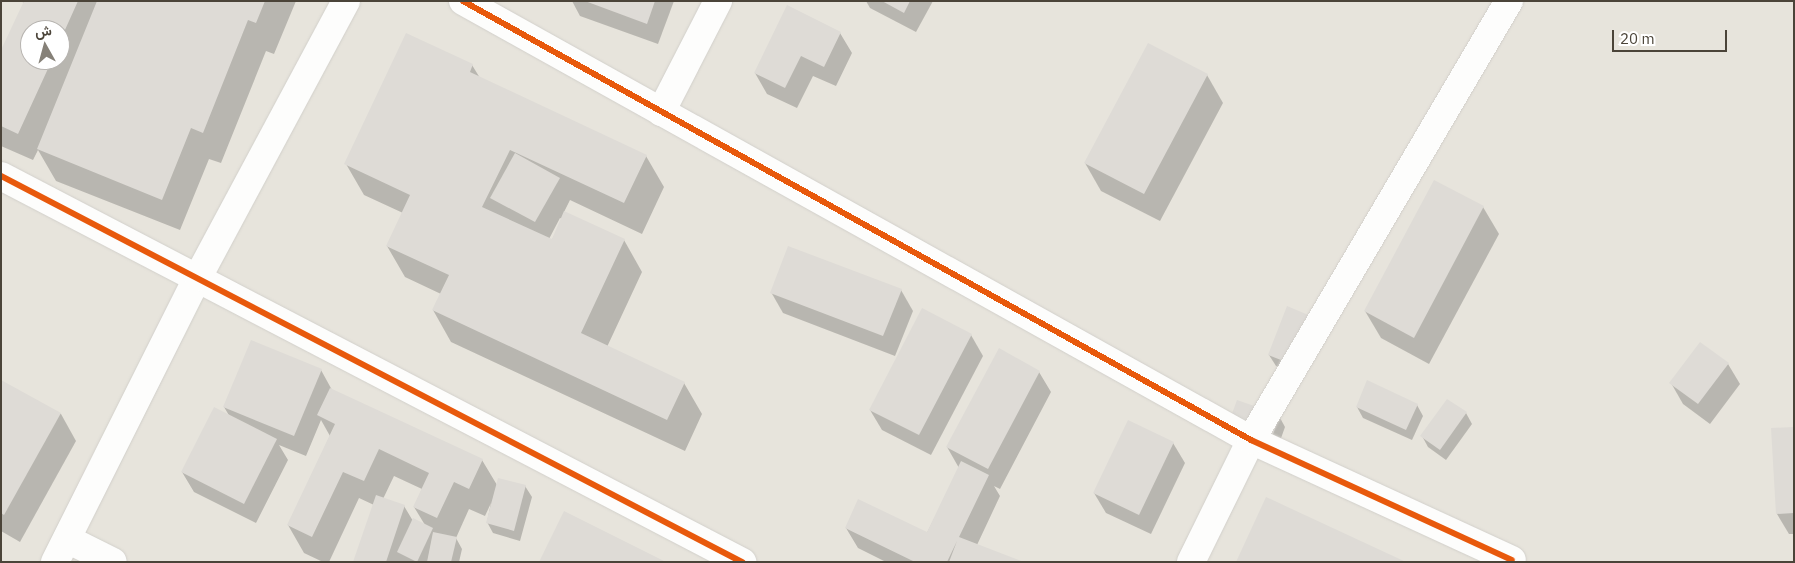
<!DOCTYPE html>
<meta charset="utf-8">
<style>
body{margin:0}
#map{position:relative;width:1795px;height:563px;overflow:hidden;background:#f4f2ee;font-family:"IBM Plex Sans",Vazirmatn,sans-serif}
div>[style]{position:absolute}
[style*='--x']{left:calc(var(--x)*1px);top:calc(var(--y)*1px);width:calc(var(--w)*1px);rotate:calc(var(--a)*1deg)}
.residential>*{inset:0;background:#e7e4dc}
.shadow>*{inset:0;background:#0003}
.building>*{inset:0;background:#dedbd6}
.roads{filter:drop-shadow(0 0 1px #d2d0cb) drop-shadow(0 0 1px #d2d0cb)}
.minor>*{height:28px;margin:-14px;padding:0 14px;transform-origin:14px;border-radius:14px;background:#fdfdfc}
.cycleway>*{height:6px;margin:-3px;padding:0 3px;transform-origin:3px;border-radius:3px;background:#e8590c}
span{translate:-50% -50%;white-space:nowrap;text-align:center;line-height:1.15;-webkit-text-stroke:4px #fff;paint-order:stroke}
.frame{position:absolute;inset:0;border:2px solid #4b4439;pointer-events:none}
.north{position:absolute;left:20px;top:20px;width:50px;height:50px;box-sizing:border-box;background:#fff;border:1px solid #b7b4b0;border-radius:50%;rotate:353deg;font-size:14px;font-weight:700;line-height:20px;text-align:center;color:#4b4439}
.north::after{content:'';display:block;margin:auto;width:18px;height:22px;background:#868178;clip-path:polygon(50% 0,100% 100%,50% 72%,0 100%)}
.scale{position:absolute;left:1612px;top:30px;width:115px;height:22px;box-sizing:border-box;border:2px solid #4b4439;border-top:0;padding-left:6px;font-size:15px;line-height:18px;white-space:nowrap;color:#4b4439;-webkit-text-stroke:4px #fff;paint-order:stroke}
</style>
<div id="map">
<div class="residential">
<i style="clip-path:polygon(evenodd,1px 1px,1794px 1px,1794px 562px,1px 562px,1px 1px,30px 30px,60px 30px,60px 60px,30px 60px,30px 30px)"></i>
</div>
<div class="shadow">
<i style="clip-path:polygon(evenodd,21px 1px,296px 1px,274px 54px,266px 51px,221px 163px,209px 159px,180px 230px,56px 181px,38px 150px,33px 160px,1px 146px,1px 53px,24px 3px,21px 1px,30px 30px,60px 30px,60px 60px,30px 60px,30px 30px)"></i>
<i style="clip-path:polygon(572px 1px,674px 1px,658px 44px,580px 16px)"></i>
<i style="clip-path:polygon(866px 1px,933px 1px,916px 32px,870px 8px)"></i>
<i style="clip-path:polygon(840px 33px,852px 53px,836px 86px,813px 76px,797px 108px,767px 94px,755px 73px)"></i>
<i style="clip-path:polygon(evenodd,472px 65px,480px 78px,646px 156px,664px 187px,642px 234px,570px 200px,564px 212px,624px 240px,642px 272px,607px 347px,684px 383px,702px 414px,685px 451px,451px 342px,433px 310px,441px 294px,405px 277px,387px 246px,403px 213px,364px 195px,346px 164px,472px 65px,560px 218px,562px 219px,552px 240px,549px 239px,560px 218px)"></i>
<i style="clip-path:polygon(1207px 75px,1223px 103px,1160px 221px,1101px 191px,1085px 163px)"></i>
<i style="clip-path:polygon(1483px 207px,1499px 234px,1429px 364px,1381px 338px,1365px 311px)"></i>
<i style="clip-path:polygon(901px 290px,913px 311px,895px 356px,783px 313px,771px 292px)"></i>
<i style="clip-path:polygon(1288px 308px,1300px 375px,1276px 366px,1269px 355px)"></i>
<i style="clip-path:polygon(971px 335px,983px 356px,931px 455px,882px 430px,870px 410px)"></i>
<i style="clip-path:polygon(1728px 364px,1740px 384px,1710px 424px,1683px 404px,1671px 383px)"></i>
<i style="clip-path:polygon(evenodd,321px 370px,332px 390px,482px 460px,497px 485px,525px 486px,532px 497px,520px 541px,493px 533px,487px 522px,491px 503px,485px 516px,469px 509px,456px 538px,462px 549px,459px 562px,355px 562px,374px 505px,359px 498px,329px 562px,323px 562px,304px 553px,288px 525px,330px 436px,321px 420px,306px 456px,279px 445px,288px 460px,256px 523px,194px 492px,182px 472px,230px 417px,224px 407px,321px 370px,394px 476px,422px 489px,414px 507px,425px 525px,413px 521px,404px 506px,383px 499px,394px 476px)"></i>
<i style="clip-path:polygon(1039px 372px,1051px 392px,1000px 489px,994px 486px,1000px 496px,977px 545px,1021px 562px,886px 562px,858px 548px,846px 528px,927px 533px,959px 468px,947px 447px)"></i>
<i style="clip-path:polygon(1px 381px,61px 414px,76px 441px,20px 542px,1px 531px)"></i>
<i style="clip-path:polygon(1417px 405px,1423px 416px,1412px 440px,1363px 418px,1357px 407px)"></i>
<i style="clip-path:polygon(1466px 413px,1472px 424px,1446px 460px,1428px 447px,1422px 436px)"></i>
<i style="clip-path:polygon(1279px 416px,1285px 427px,1275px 455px,1228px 430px)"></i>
<i style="clip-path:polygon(1794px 428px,1794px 534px,1789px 534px,1777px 514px)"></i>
<i style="clip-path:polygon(1173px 443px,1185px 463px,1151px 534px,1106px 513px,1094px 493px)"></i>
</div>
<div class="building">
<i style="clip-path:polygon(24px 1px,78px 1px,60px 41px,60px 30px,30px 30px,30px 60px,52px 60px,18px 134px,1px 126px,1px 50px)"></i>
<i style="clip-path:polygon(97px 1px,265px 1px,256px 23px,248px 20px,203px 133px,191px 128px,162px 200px,37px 149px)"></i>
<i style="clip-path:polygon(585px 1px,655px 1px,647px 24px)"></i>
<i style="clip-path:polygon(882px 1px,910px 1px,904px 13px)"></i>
<i style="clip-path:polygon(787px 5px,841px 32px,824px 67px,801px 56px,785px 88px,754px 73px)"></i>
<i style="clip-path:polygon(406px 33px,473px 64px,470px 72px,647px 155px,624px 203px,510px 150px,482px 207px,552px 239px,564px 211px,625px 239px,581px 333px,685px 382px,667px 420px,432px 310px,449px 275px,386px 246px,410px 195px,344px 164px)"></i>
<i style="clip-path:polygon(1148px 43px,1208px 74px,1144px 194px,1084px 163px)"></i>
<i style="clip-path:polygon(515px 153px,560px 178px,535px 222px,490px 198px)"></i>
<i style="clip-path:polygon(1434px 180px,1484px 206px,1414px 338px,1364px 311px)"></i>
<i style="clip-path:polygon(788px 246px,902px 289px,883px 336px,770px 293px)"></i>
<i style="clip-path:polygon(1287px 306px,1313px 317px,1294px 365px,1268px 355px)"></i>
<i style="clip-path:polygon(922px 308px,972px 334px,919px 435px,869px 410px)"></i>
<i style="clip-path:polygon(251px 340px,322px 369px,294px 436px,223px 407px)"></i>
<i style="clip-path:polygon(1700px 342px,1729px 363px,1698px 404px,1669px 383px)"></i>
<i style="clip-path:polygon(999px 348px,1040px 371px,988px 469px,946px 447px)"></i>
<i style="clip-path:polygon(1px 380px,61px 413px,4px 515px,1px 513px)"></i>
<i style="clip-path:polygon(1367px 380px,1418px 404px,1406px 430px,1356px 407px)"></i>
<i style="clip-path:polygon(330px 388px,483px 459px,469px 489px,454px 482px,437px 518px,413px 507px,429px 473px,379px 449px,364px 481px,343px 472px,312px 537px,287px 525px,335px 424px,317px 415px)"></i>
<i style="clip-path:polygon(1447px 399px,1467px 412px,1440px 450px,1420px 436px)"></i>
<i style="clip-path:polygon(1237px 400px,1280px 415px,1269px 445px,1226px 430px)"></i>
<i style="clip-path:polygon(214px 407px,277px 439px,244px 504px,181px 472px)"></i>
<i style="clip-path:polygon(1128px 420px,1174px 442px,1139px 515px,1093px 493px)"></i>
<i style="clip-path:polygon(1794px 427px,1794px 513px,1776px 514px,1771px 428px)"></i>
<i style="clip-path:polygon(961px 461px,989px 475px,959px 537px,1024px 562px,949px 562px,957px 541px,947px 562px,915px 562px,845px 528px,858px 499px,927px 532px)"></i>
<i style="clip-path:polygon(498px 478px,526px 485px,514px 531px,486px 523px)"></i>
<i style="clip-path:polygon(376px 495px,405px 505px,386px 562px,353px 562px)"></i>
<i style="clip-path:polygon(1266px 497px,1406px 562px,1236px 562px)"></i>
<i style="clip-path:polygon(564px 511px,666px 562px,539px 562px)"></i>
<i style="clip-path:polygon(413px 518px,433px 528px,417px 562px,397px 552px)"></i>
<i style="clip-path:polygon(433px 532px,457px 537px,451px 562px,427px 562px)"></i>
</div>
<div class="roads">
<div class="minor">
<i style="--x:463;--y:1;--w:902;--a:29.12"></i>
<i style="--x:1251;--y:440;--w:287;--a:24.7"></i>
<i style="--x:661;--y:112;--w:125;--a:-62.8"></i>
<i style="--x:1;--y:176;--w:836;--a:27.52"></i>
<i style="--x:67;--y:539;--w:51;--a:26.6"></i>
<i style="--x:55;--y:562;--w:319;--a:-63.4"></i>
<i style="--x:198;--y:277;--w:313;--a:-61.8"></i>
<i style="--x:1191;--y:562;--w:136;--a:-63.8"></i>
<i style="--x:1251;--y:440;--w:509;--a:-59.56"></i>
</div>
</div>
<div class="cycleway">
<i style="--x:463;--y:1;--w:902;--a:29.12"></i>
<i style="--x:1251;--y:440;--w:287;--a:24.7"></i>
<i style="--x:1;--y:176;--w:836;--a:27.52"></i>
</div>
<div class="frame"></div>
<div class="north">ش</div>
<div class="scale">20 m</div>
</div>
